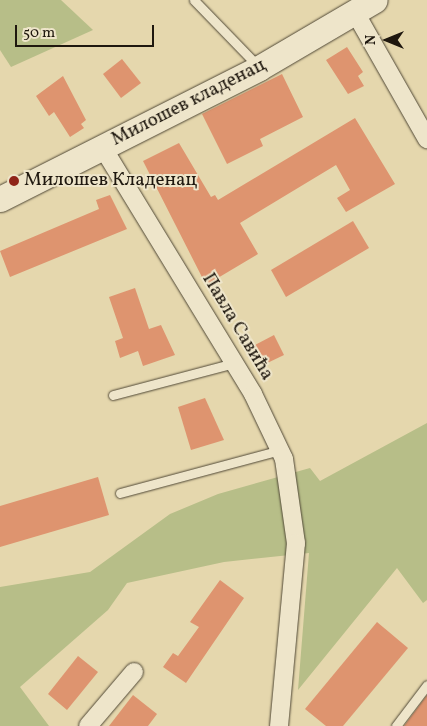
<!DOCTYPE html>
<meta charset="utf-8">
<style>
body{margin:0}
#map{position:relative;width:427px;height:726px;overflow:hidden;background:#e5d7ad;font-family:Vollkorn,serif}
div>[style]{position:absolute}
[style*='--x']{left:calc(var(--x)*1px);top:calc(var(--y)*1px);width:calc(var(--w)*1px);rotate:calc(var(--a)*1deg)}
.green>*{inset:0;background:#b7be88}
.building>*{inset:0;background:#de946f}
.roads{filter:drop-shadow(0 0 1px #504836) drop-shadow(0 0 1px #504836)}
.lane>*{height:9px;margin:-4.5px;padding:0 4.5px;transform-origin:4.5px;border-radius:4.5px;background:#eee5ca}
.street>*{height:18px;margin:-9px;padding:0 9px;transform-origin:9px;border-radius:9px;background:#eee5ca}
.secondary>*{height:25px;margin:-12.5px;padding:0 12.5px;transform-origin:12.5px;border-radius:12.5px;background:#eee5ca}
.dots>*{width:14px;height:14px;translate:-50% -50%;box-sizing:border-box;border:2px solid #eee5ca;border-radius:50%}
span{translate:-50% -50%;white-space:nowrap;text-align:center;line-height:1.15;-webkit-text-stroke:4px #eee5ca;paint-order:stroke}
.street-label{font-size:19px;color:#1f180f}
.poi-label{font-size:19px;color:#1f180f}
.left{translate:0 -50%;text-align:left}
.north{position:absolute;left:362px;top:15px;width:50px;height:50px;-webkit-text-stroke:4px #eee5ca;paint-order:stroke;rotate:270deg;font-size:14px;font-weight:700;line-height:20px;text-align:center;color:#1f180f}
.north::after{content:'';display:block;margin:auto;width:18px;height:22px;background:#1f180f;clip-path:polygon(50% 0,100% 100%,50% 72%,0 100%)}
.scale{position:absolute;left:15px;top:25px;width:139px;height:22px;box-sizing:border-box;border:2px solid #1f180f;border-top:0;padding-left:6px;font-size:15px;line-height:18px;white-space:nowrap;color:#1f180f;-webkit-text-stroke:4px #eee5ca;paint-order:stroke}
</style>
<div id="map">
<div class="green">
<i style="clip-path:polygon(0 0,61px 0,93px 30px,11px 67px,0 50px)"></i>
<i style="clip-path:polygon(427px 423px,427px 600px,423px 603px,397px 568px,298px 690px,309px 553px,224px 562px,127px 583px,108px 610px,20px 687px,49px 726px,0 726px,0 587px,90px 572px,170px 514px,218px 494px,310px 468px,320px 481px)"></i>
</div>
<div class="building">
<i style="clip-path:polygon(347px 47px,363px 72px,358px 76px,364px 86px,348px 94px,326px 60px)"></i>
<i style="clip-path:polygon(122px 59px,141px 83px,121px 98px,103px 74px)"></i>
<i style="clip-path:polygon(282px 74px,303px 117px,260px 139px,263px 146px,227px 164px,202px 114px)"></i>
<i style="clip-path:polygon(63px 76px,86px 120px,81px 124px,84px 128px,70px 137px,54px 112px,49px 116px,36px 96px)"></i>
<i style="clip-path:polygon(355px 118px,395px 184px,346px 212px,337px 198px,350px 190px,336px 165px,240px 223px,258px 254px,206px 285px,143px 161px,179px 143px,211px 197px,215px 195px,218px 200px)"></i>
<i style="clip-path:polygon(110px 195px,127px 229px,10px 277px,0 251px,99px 209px,96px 200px)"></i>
<i style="clip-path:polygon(353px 221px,369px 248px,286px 297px,271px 270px)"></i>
<i style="clip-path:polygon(135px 288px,149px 329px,161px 325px,175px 355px,143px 366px,138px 351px,120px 358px,115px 341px,123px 338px,109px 297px)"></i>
<i style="clip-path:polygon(274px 335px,284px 355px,261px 366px,251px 347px)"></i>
<i style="clip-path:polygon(205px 398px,224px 440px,191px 450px,178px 407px)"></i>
<i style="clip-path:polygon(98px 477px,109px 515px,0 547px,0 506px)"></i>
<i style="clip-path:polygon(220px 580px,244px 598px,186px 683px,163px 667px,173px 653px,178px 656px,199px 627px,190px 622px)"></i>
<i style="clip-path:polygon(377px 622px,408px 648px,343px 726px,326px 726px,305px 709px)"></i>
<i style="clip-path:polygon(78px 656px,98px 672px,67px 710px,48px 694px)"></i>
<i style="clip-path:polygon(133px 695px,157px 714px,148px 726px,109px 726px)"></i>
<i style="clip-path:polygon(427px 695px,427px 726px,404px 726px)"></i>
</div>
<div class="roads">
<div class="lane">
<i style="--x:194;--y:0;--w:92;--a:45.9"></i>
<i style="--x:113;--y:395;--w:125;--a:-14.8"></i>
<i style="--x:120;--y:493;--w:167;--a:-15"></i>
<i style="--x:396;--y:726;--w:51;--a:-52.9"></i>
</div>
<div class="street">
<i style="--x:356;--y:14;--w:144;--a:60.4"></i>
<i style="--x:103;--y:148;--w:288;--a:58.6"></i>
<i style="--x:253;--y:394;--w:72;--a:64.5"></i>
<i style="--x:284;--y:459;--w:85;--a:81.9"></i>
<i style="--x:296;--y:543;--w:184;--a:95.3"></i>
<i style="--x:88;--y:726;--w:71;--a:-49.6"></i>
</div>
<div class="secondary">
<i style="--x:0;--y:199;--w:290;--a:-26.8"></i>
<i style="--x:259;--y:68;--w:134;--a:-30.4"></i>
</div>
</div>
<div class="dots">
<i style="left:14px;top:181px;background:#8f2418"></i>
</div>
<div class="street-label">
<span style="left:189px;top:103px;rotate:-27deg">Милошев кладенац</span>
<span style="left:237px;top:327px;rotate:59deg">Павла Савића</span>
</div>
<div class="poi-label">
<span class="left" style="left:24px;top:181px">Милошев Кладенац</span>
</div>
<div class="north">N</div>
<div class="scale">50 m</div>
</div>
